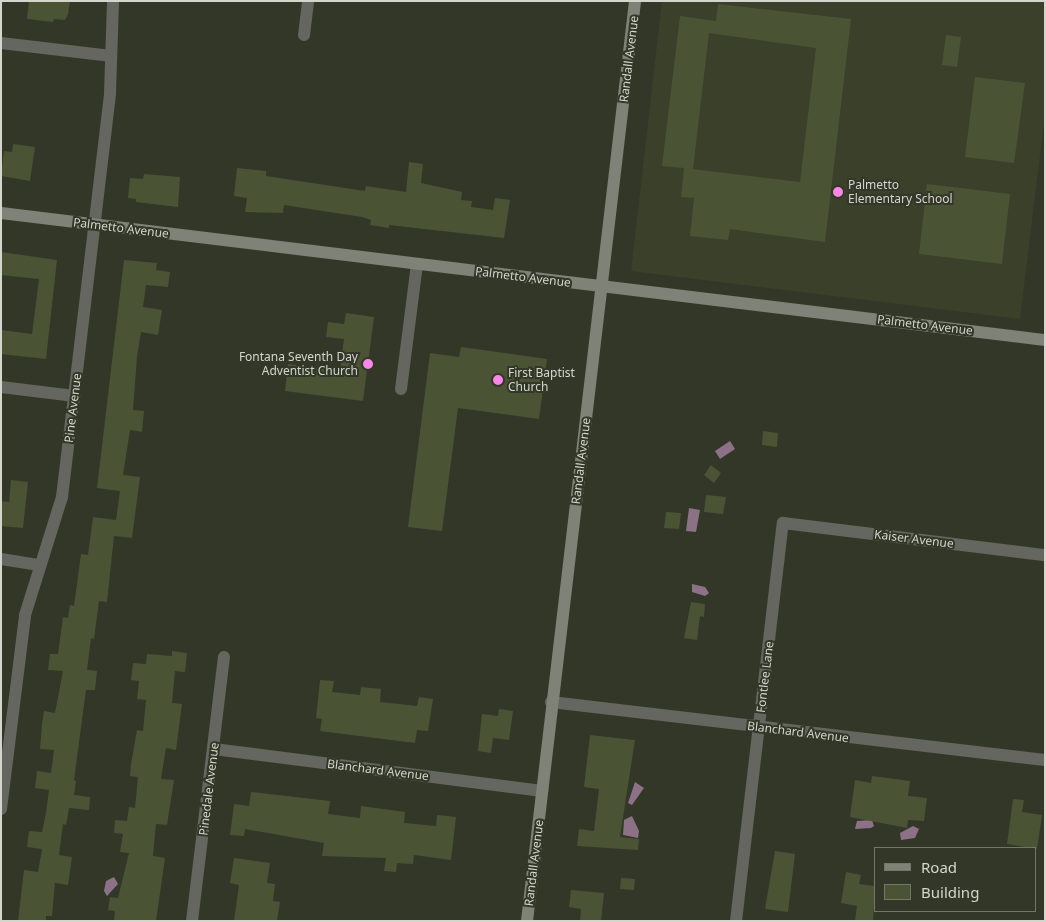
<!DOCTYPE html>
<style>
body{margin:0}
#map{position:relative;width:1046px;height:922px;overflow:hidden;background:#333728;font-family:"Noto Sans",sans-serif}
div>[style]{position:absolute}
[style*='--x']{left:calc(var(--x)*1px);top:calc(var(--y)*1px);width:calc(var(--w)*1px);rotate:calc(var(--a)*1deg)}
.built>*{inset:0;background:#3b402b}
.water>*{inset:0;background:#8c7187}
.building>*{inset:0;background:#4b5335}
.street>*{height:12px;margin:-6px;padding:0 6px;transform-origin:6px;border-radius:6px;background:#64665f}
.secondary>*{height:12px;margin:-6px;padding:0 6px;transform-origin:6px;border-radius:6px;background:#7f8276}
.dots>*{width:14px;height:14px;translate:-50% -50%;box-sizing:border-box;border:2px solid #333728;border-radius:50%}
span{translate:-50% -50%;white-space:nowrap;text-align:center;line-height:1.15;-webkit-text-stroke:4px #333728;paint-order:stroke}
.street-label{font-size:12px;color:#d4d6cd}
.poi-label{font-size:12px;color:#d4d6cd}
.left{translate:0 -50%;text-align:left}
.right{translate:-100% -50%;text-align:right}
.frame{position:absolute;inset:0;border:2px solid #d4d6cd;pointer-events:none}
.legend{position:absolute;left:874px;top:847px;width:162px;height:65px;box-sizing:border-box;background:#333728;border:1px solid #73776a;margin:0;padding:6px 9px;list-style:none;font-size:15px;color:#d4d6cd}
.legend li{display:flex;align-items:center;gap:10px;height:25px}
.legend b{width:25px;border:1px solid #73776a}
</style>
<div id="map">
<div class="built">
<i style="clip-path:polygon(662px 1px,1045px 1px,1045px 114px,1020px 319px,631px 271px)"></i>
</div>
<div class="water">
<i style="clip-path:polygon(730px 441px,735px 449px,720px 459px,715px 451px)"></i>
<i style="clip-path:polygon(689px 508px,700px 510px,696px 532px,686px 531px)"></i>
<i style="clip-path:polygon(692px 584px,705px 587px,709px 593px,705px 596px,692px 592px)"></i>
<i style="clip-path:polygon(635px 782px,644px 788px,632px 805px,628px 803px)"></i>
<i style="clip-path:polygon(632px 816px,639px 831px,638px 838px,623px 835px,624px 820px)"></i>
<i style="clip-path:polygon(872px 820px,874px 826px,871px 828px,855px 829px,857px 821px)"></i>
<i style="clip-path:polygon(913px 826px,919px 829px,915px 838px,901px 840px,900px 833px)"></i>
<i style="clip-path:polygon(114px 877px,118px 884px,107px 896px,104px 891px,106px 881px)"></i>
</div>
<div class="building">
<i style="clip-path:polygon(29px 1px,70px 1px,68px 14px,65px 20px,54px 19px,53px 22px,27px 19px)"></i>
<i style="clip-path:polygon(evenodd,718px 4px,851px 19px,825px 242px,730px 229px,728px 240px,690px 236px,694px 198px,681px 197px,684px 168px,662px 166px,680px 16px,716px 21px,718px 4px,709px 33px,816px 48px,800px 182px,684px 168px,693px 169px,709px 33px)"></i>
<i style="clip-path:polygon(946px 35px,961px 37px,957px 67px,942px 65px)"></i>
<i style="clip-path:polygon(975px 77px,1025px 83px,1014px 163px,965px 157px)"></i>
<i style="clip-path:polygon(13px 144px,35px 147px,30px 181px,1px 176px,4px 151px,12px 152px)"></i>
<i style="clip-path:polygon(409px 162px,423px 164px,421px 183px,462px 192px,461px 200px,472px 201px,471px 207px,493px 210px,495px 198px,510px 200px,504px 238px,389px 225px,389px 228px,370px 225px,371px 220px,362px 217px,284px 205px,283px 213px,245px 212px,247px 198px,234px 196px,237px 168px,266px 171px,266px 176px,365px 191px,366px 186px,406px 192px)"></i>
<i style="clip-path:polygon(144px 174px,180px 177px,178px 207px,136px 202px,136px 199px,128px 198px,130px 178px,143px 179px)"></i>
<i style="clip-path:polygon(927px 184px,1010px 194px,1002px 264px,919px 254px)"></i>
<i style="clip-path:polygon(1px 252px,57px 260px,46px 359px,1px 354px,1px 330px,32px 334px,39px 279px,1px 275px)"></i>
<i style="clip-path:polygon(124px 260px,157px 263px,156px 270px,170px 272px,168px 287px,146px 285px,143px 307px,162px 310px,158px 335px,141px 332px,137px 357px,133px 410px,144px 411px,142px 432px,130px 430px,123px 475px,140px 477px,132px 538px,114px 536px,107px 602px,99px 601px,94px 639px,91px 638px,87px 670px,97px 671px,95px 690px,86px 690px,74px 780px,76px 781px,74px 795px,90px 797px,89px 810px,69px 808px,66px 825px,63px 824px,59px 855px,72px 857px,68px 885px,55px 883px,52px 916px,46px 916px,46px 921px,18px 921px,24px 870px,38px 872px,42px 849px,27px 847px,29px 831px,42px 832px,46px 813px,49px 790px,35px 788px,37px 771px,51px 773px,54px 750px,40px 749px,42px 724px,44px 711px,55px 713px,63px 671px,48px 670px,50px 654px,58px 654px,63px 617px,68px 618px,70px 605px,74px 606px,81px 554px,88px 555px,93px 517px,116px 520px,120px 491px,97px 488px)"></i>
<i style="clip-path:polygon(346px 313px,374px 317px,363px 401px,285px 391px,288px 364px,340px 371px,344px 339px,326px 337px,328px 322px,344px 324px)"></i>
<i style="clip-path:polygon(461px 347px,547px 359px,539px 419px,458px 408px,442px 531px,408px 527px,430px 353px,459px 357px)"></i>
<i style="clip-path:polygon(763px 431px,778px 433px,777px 447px,762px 445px)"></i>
<i style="clip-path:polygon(711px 465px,721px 473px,714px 483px,704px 475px)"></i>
<i style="clip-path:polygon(11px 480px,28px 482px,23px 528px,1px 526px,1px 501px,9px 502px)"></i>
<i style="clip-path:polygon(706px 495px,726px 497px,723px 514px,704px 512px)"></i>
<i style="clip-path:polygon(666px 512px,681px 513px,679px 529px,664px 528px)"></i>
<i style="clip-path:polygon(691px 602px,705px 604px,704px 617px,700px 616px,697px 640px,684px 638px)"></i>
<i style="clip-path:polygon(172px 651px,187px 653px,185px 672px,175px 671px,172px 703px,182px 704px,176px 750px,166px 748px,161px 779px,174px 780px,167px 825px,156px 824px,153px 856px,165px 858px,156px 921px,114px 921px,115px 911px,108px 910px,110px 897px,118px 898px,129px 853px,120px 852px,123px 834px,114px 833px,115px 820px,127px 821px,129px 807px,135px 808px,138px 777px,130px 776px,131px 764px,137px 730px,143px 731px,146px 700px,137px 699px,139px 681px,131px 680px,133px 663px,146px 664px,147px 654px,172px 656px)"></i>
<i style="clip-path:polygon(320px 680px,334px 681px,332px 692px,360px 695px,361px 687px,381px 689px,380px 702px,417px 706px,419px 697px,433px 699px,428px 731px,417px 730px,415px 743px,320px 731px,322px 719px,316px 718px)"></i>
<i style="clip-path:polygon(499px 709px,513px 711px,509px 740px,493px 738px,491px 753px,478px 751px,482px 714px,498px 716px)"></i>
<i style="clip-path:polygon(590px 735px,635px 740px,620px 837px,639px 839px,638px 850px,577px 846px,579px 829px,594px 831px,599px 789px,584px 787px)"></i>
<i style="clip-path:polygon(872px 776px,910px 781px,908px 796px,927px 798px,924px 821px,908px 820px,907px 828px,850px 817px,855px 780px,871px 783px)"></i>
<i style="clip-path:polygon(251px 792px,330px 801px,328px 814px,360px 818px,361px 806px,405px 812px,404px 823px,436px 826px,437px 815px,456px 817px,451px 860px,414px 855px,413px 864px,397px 863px,396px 872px,384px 871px,386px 858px,322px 856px,324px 843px,245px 829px,244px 836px,230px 835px,234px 804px,249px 806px)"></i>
<i style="clip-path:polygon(1013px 799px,1024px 800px,1022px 812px,1042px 815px,1037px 849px,1007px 844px)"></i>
<i style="clip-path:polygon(775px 851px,795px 854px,788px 912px,765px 909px)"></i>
<i style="clip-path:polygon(234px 858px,270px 863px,267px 883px,275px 884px,273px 901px,280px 902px,277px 921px,234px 921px,239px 885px,230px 883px)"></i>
<i style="clip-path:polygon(846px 872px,861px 875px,859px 884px,875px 886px,873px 921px,855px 921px,857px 906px,841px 903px)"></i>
<i style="clip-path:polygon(621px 878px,635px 879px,634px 890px,620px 889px)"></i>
<i style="clip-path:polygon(571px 890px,604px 893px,601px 921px,580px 921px,581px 909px,569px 907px)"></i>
</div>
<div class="street">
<i style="--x:304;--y:35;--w:34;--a:-83"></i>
<i style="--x:1;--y:43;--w:111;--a:6.7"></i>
<i style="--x:1;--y:387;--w:74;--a:7"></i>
<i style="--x:401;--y:389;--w:126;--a:-82.7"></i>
<i style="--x:1;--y:559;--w:39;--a:9"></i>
<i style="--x:551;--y:702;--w:497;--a:6.7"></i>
<i style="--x:214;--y:749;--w:331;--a:7.3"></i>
<i style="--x:1;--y:809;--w:195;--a:-82.9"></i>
<i style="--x:25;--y:615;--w:124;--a:-72.6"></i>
<i style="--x:62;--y:497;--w:407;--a:-83.2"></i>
<i style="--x:110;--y:93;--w:92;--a:-88.1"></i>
<i style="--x:192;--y:921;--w:266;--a:-83.1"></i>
<i style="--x:736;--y:921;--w:401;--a:-83.3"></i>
<i style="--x:783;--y:523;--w:264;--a:7"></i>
</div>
<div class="secondary">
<i style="--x:1;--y:213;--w:1052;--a:6.94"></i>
<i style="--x:527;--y:921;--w:926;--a:-83.3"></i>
</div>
<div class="dots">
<i style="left:838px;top:192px;background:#f987e8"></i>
<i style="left:368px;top:364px;background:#f987e8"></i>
<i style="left:498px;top:380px;background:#f987e8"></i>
</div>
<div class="street-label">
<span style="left:629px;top:59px;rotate:-83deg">Randall Avenue</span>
<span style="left:121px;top:228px;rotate:7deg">Palmetto Avenue</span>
<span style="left:523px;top:277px;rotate:7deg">Palmetto Avenue</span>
<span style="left:925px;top:325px;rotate:7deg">Palmetto Avenue</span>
<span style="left:73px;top:408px;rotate:-83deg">Pine Avenue</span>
<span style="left:581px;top:461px;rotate:-83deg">Randall Avenue</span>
<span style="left:914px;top:539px;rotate:7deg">Kaiser Avenue</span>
<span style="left:765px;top:677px;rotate:-83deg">Fontlee Lane</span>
<span style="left:798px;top:732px;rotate:7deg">Blanchard Avenue</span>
<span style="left:378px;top:770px;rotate:7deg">Blanchard Avenue</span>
<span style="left:209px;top:789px;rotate:-83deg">Pinedale Avenue</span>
<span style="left:534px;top:863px;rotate:-83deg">Randall Avenue</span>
</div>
<div class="poi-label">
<span class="left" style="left:848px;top:192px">Palmetto<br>Elementary School</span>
<span class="right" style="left:358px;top:364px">Fontana Seventh Day<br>Adventist Church</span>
<span class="left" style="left:508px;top:380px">First Baptist<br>Church</span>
</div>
<div class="frame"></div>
<ul class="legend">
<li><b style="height:6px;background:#7f8276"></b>Road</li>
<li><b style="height:14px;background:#4b5335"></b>Building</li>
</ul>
</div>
